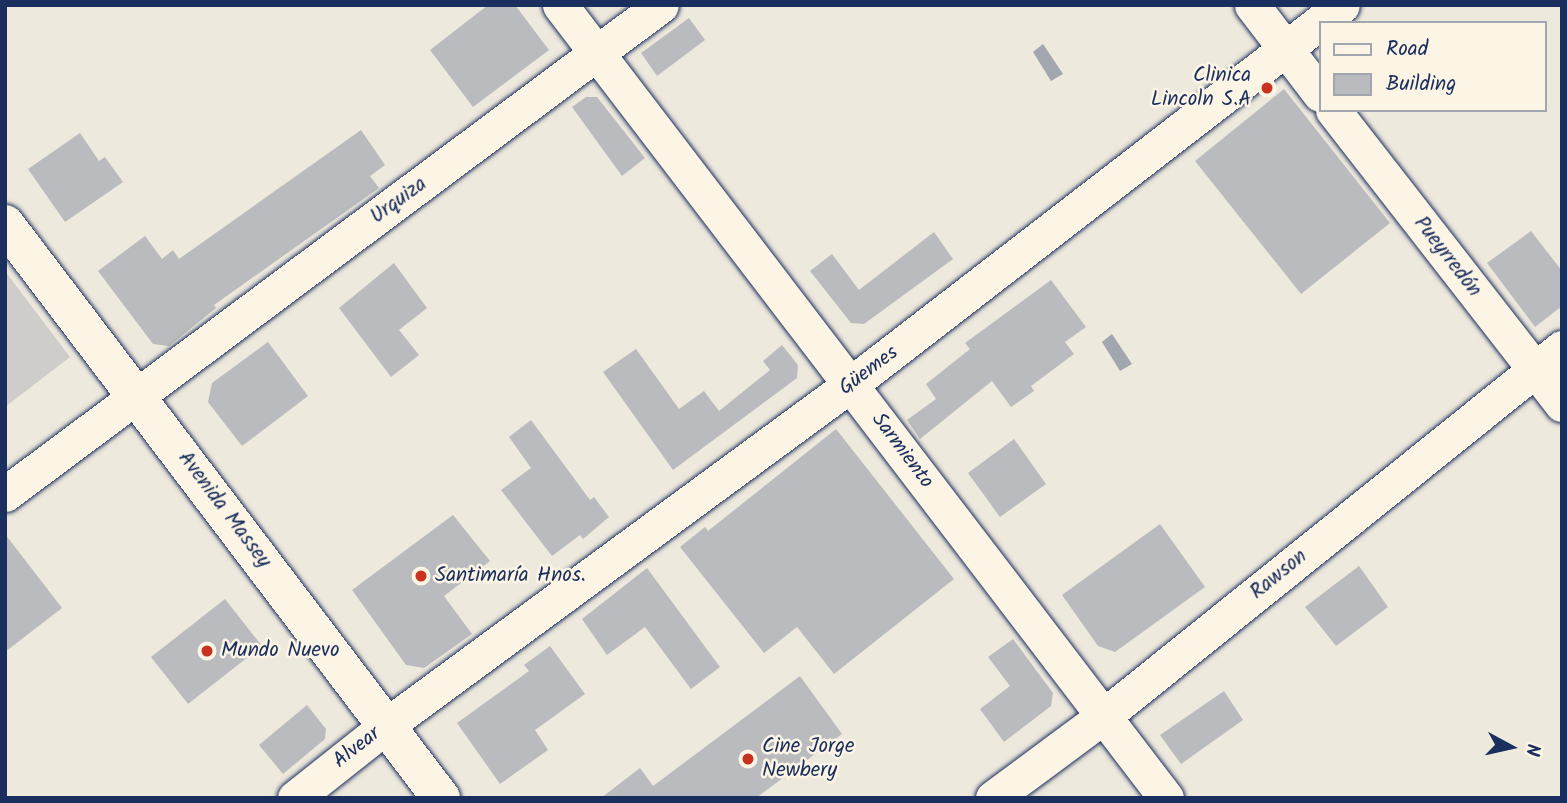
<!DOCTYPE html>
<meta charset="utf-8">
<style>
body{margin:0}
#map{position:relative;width:1567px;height:803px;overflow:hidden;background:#eee9dd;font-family:Kalam,sans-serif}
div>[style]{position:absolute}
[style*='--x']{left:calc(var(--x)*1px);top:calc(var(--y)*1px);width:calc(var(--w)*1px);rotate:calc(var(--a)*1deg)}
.green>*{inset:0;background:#cfcdca}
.water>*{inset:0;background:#a2a7af}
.building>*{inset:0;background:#babbbe}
.roads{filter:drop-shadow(0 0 2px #1b2f5e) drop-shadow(0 0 2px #1b2f5e)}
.minor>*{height:35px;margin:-17.5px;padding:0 17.5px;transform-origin:17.5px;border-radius:17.5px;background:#fcf5e5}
.major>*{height:38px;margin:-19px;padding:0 19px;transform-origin:19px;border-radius:19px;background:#fcf5e5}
.dots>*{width:19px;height:19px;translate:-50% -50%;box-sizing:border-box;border:4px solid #fcf5e5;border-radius:50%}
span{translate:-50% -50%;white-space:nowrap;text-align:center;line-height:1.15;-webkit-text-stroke:5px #fcf5e5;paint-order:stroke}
.poi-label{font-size:21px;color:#1b2f5e}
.right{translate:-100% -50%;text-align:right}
.left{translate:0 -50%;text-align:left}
.street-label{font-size:21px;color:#1b2f5e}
.frame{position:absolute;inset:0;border:7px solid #1b2f5e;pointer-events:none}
.legend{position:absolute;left:1319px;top:21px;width:228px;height:91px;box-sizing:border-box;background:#fcf5e5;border:2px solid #a2a6af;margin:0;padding:9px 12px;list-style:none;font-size:21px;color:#1b2f5e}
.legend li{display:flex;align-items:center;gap:14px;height:35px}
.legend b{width:35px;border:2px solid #a2a6af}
.north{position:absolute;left:1476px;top:712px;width:70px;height:70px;-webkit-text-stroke:5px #fcf5e5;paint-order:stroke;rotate:98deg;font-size:19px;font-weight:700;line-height:28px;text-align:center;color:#1b2f5e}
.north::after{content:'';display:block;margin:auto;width:24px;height:32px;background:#1b2f5e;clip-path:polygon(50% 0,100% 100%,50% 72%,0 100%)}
</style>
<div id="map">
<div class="green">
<i style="clip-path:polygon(5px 271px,70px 357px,5px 407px)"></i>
</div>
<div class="water">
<i style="clip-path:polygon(1043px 44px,1063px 74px,1051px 81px,1033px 52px)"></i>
<i style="clip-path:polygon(1112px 334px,1132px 364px,1120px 371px,1102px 342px)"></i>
</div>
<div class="building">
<i style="clip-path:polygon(488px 5px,515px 5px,549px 50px,473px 107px,430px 50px)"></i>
<i style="clip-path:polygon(689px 18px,705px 40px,657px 76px,641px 53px)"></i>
<i style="clip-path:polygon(1284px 89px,1390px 223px,1301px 294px,1195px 161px)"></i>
<i style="clip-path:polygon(586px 97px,597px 97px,645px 158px,622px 176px,572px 107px)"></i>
<i style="clip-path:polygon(361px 130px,385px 165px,370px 176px,379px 188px,214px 305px,216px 308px,169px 346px,153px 344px,98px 271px,145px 236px,162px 259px,173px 250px,179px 259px)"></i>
<i style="clip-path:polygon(80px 133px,99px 161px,105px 157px,123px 182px,65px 222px,28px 169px)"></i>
<i style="clip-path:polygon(1531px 231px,1562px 271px,1562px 306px,1535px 327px,1487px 263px)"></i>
<i style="clip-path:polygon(934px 232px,953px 259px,864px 324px,851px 323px,810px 271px,832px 254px,859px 290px)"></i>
<i style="clip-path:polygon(394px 263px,427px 308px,399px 330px,419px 355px,391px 377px,339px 308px)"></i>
<i style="clip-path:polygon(1051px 280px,1086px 327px,1065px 342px,1074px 354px,1031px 386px,1034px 391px,1011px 407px,992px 381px,920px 439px,907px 420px,936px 399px,926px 384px,970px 349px,965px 343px)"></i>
<i style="clip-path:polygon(268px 342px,308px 396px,242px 446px,208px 402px,212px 383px)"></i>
<i style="clip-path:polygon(782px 345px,798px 365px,797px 378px,673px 470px,603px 372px,636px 349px,679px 409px,704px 391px,719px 411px,770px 370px,763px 361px)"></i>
<i style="clip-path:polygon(531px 420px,590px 500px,594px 497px,609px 517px,583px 539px,580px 535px,552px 556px,501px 490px,531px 468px,509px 437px)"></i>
<i style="clip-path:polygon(836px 429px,954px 579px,834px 674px,797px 627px,764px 653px,680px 547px,705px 527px,708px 531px)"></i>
<i style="clip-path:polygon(1014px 439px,1046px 484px,1000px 517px,968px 473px)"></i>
<i style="clip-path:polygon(453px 515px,490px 561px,444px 596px,472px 634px,424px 668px,406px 665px,352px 590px)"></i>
<i style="clip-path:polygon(1160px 524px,1205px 587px,1115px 652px,1098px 646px,1062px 595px)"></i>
<i style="clip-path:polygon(5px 534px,62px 608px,5px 652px)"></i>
<i style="clip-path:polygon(1359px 566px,1388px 607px,1336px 646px,1305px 607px)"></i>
<i style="clip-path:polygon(647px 568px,720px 667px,691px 689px,645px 627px,607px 655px,582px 619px)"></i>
<i style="clip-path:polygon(225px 599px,262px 646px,188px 704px,151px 657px)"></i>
<i style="clip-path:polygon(1013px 639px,1053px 693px,1051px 706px,1004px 742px,980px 709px,1010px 686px,988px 657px)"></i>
<i style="clip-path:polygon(550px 646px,585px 694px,535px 730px,548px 750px,500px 784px,457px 723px,529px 671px,524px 665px)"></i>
<i style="clip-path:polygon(800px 676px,842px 734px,756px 798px,601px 798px,640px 768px,653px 786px)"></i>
<i style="clip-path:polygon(1224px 691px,1243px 720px,1181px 764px,1160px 735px)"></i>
<i style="clip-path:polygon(307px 705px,326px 729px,325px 739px,283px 774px,259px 745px)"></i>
</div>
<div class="roads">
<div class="minor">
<i style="--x:560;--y:5;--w:998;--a:52.61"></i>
<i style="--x:1252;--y:5;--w:112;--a:52.6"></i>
<i style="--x:1333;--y:110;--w:373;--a:52.1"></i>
<i style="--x:5;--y:494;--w:818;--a:-36.7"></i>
<i style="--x:295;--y:798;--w:117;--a:-38.4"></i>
<i style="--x:387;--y:725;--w:576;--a:-36.31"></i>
<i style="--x:851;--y:384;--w:620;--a:-37.66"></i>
<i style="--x:993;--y:798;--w:139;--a:-36.5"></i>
<i style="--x:1105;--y:715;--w:586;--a:-38.77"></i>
</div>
<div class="major">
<i style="--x:5;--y:224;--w:721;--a:52.78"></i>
</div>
</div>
<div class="dots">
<i style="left:1267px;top:88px;background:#c8321e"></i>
<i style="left:421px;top:576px;background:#c8321e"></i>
<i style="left:207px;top:651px;background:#c8321e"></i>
<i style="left:748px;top:759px;background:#c8321e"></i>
</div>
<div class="poi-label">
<span class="right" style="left:1251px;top:88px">Clinica<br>Lincoln S.A</span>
<span class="left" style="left:435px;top:576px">Santimaría Hnos.</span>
<span class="left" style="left:221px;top:651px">Mundo Nuevo</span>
<span class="left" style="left:762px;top:759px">Cine Jorge<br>Newbery</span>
</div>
<div class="street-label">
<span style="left:399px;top:201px;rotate:-36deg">Urquiza</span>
<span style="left:1447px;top:257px;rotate:52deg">Pueyrredón</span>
<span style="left:869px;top:371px;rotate:-37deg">Güemes</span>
<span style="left:902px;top:451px;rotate:53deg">Sarmiento</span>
<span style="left:224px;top:510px;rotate:53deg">Avenida Massey</span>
<span style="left:1279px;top:575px;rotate:-39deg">Rawson</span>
<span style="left:357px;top:748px;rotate:-38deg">Alvear</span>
</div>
<div class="frame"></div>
<ul class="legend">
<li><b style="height:9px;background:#fcf5e5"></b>Road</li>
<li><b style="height:19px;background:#babbbe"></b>Building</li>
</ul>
<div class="north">N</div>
</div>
